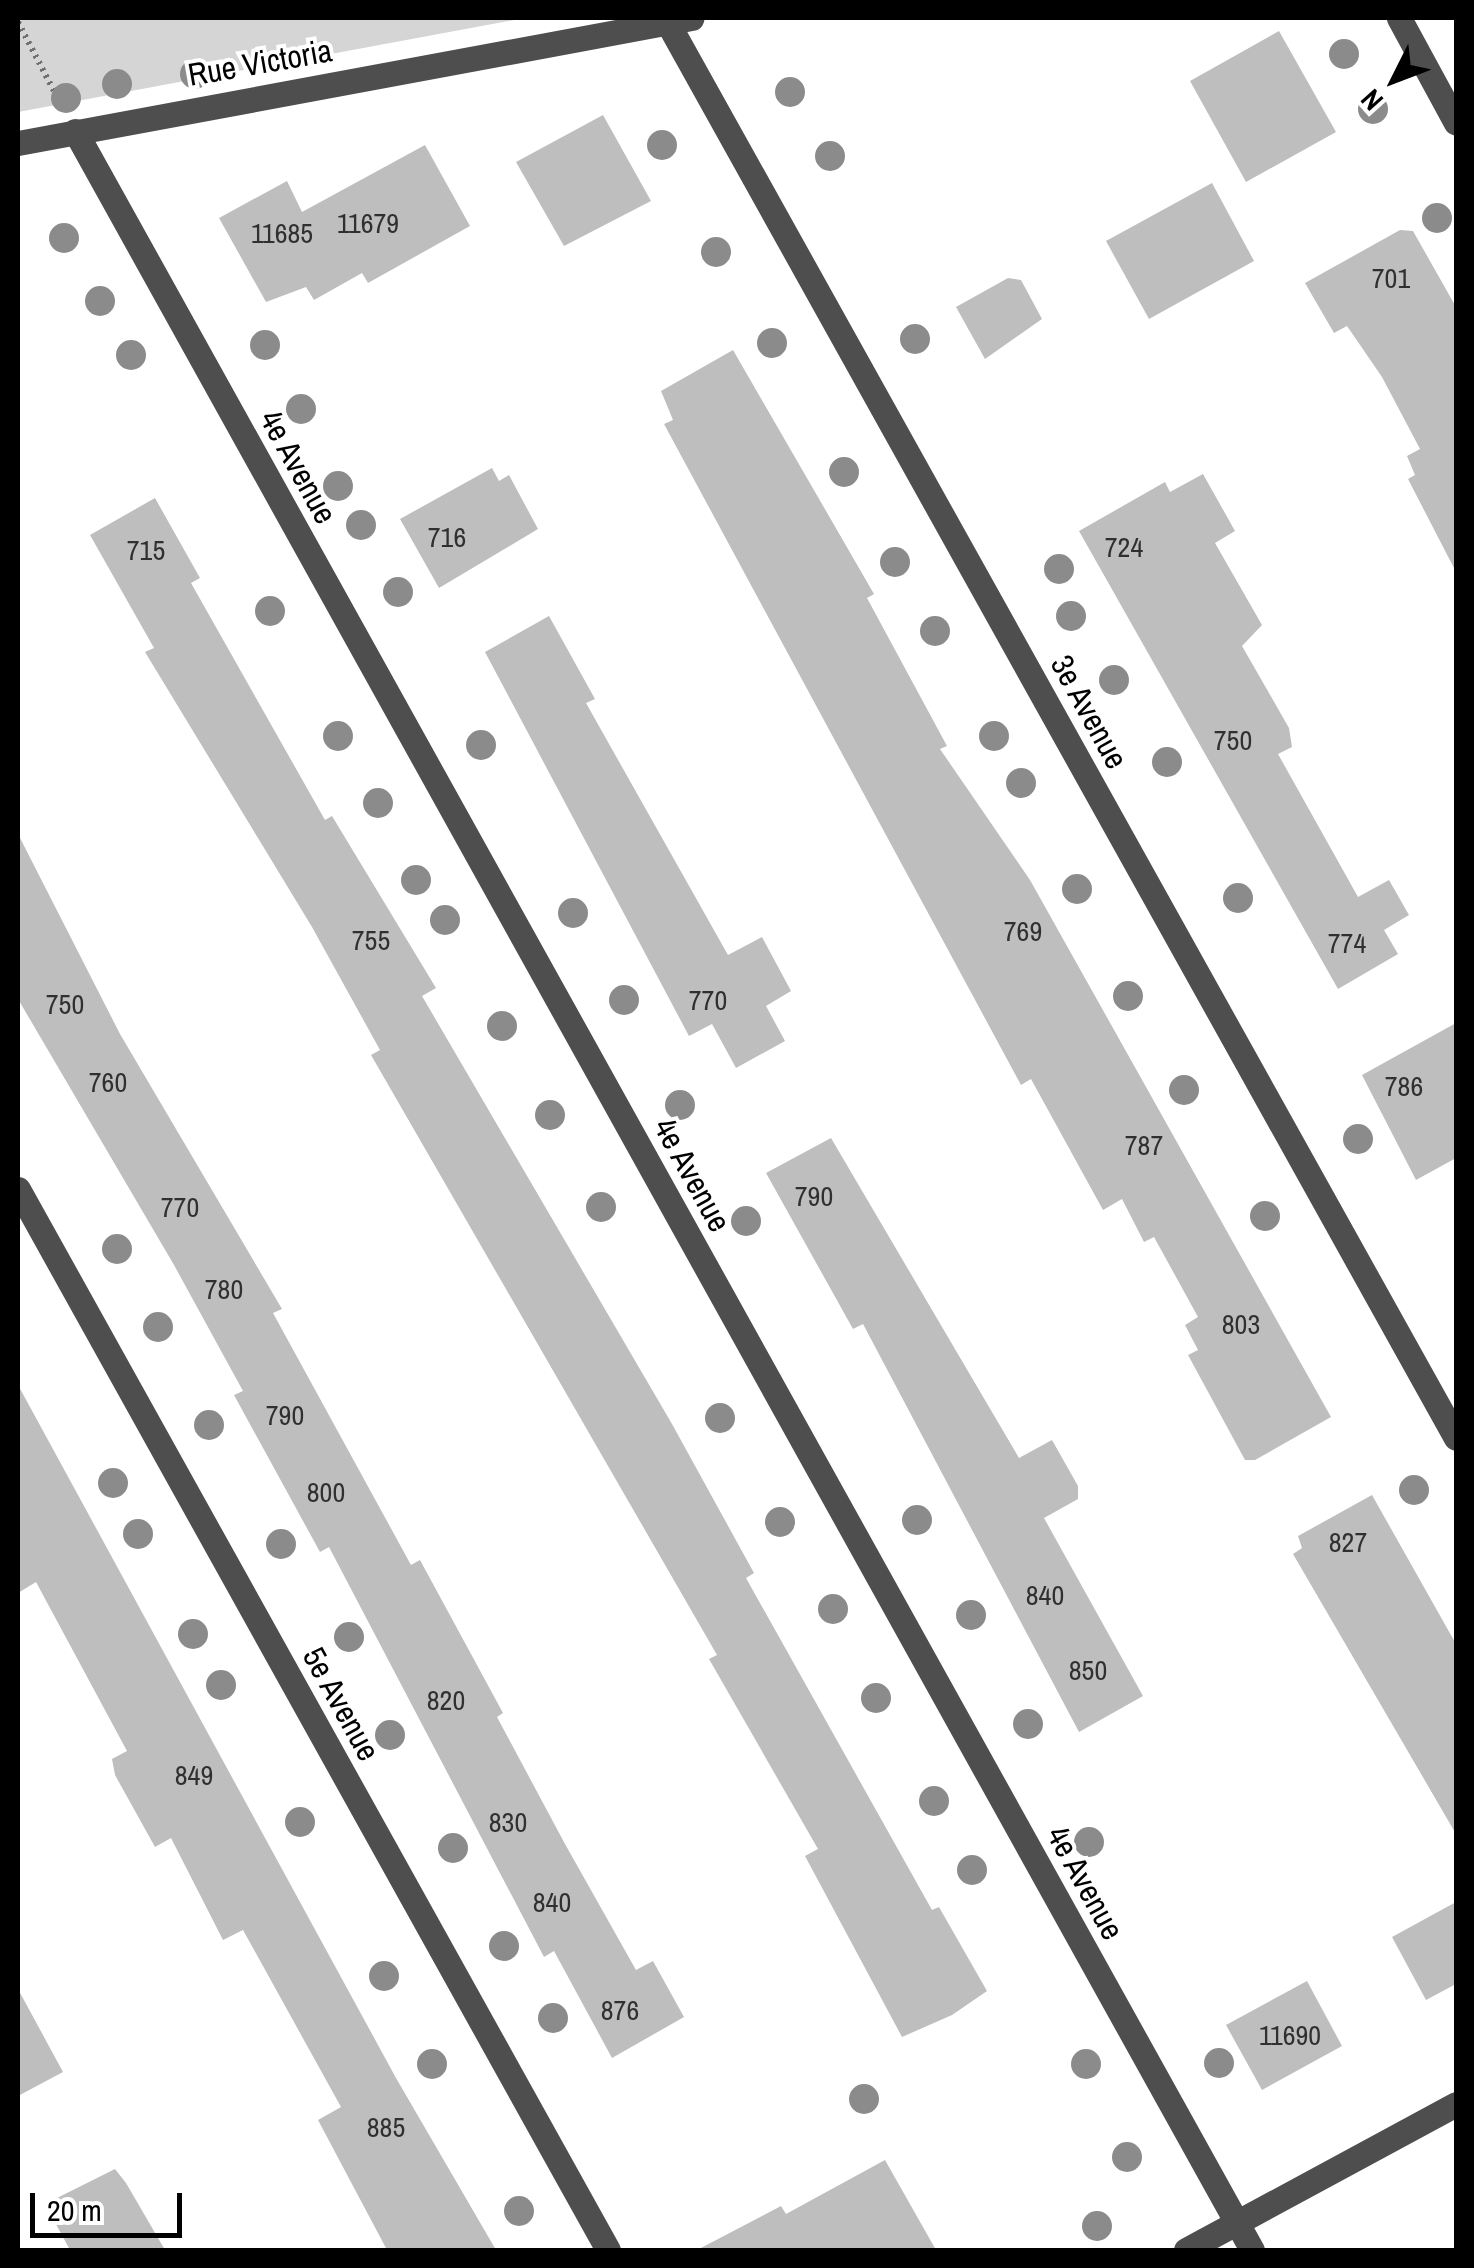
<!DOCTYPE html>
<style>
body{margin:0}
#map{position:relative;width:1474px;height:2268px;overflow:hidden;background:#fff;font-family:"Archivo Narrow",sans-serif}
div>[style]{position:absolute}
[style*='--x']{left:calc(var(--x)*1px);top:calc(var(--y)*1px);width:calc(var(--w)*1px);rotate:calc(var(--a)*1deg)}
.green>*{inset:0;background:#d5d5d5}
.building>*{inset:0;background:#bebebe}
.path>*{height:6px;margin-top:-3px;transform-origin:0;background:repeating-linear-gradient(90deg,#707070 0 2.5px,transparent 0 7.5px)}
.minor>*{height:25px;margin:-12.5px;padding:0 12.5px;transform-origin:12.5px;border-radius:12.5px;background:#4e4e4e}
.trees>*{width:30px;height:30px;margin:-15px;border-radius:50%;background:#8b8b8b}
span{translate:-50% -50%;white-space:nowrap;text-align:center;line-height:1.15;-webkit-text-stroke:8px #fff;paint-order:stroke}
.number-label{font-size:28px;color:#303030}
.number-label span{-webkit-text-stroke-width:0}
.street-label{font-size:32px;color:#000}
.frame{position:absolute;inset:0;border:20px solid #000;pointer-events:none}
.north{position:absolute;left:1344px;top:30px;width:100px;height:100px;-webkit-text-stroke:8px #fff;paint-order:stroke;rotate:228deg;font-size:28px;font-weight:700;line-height:40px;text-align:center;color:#000}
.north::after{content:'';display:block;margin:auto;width:35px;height:45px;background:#000;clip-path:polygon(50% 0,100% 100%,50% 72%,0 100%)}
.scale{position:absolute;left:30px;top:2193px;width:152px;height:45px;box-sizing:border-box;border:5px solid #000;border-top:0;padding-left:12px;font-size:30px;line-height:35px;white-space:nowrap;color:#000;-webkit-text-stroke:8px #fff;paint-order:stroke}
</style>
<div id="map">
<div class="green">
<i style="clip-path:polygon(18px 18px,525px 18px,18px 112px)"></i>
</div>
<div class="building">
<i style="clip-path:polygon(1279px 31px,1336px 132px,1246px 182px,1190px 81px)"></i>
<i style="clip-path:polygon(603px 115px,651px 201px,564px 246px,516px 162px)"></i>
<i style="clip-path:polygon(425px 145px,470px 226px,368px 283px,362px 273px,314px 300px,306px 287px,266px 302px,219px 218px,287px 181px,302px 212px)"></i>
<i style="clip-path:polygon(1212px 183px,1254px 261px,1149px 319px,1106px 241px)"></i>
<i style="clip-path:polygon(1400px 230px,1413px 231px,1456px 307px,1456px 572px,1408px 479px,1415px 475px,1407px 456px,1420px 449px,1382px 377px,1347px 326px,1334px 333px,1305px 283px)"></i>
<i style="clip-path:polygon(1008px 278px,1021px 280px,1042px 319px,985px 359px,956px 307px)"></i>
<i style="clip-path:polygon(733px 350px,874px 594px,867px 598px,947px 746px,940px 749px,1030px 880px,1331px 1417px,1255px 1460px,1245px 1460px,1188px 1355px,1198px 1350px,1185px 1325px,1198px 1317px,1154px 1237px,1144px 1242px,1122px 1199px,1103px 1210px,1031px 1079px,1021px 1085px,664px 424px,673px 420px,661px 391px)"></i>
<i style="clip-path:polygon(492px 468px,499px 481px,509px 475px,538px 529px,439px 588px,400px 519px)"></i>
<i style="clip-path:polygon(1203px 474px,1235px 531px,1215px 543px,1262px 625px,1242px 646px,1289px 728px,1292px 747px,1278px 754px,1358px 897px,1389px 880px,1409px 915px,1384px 930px,1398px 954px,1338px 989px,1079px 531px,1165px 482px,1170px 492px)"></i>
<i style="clip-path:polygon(155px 498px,200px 578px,191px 583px,325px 820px,332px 816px,436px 988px,422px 996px,672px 1424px,754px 1573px,746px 1578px,932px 1910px,939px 1907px,987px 1991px,952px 2015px,902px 2037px,805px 1856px,818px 1849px,709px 1659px,717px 1655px,371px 1055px,380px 1050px,312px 927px,145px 652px,154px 648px,90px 535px)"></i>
<i style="clip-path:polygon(549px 616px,595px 699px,586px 703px,728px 955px,762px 937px,791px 991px,766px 1006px,785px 1041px,736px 1068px,712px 1024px,689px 1036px,485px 652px)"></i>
<i style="clip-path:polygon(18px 834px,120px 1034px,282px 1309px,273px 1313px,411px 1565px,420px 1560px,503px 1713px,497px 1717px,565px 1844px,636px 1970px,653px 1961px,684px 2017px,612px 2058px,554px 1951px,544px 1957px,329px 1547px,320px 1552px,234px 1395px,243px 1391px,174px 1265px,18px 999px)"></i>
<i style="clip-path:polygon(1456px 1023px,1456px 1158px,1416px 1180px,1362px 1075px)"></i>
<i style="clip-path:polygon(831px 1138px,1019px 1458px,1052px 1440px,1078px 1486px,1078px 1499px,1044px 1518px,1143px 1696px,1079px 1732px,863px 1324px,853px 1329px,766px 1173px)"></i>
<i style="clip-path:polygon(18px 1385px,396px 2078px,496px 2250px,387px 2250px,318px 2120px,341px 2107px,243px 1930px,223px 1940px,171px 1838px,155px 1847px,115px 1775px,112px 1759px,127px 1751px,36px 1582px,18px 1593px)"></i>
<i style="clip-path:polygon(1372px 1495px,1456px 1644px,1456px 1834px,1293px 1554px,1302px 1548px,1298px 1536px)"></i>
<i style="clip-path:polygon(1456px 1902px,1456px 1984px,1426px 2000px,1392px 1937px)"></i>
<i style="clip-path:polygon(1307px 1981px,1342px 2046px,1262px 2090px,1226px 2025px)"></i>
<i style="clip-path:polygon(18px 1989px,63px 2072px,18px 2096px)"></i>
<i style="clip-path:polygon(885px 2160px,936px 2250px,697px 2250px,781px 2206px,786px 2214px)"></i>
<i style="clip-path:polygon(115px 2169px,126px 2183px,165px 2250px,70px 2250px,45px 2204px)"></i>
</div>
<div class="path">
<i style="--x:18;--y:22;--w:87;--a:62.5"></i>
</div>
<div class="minor">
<i style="--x:665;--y:18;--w:1625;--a:60.88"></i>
<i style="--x:1399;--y:18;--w:119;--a:61.5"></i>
<i style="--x:75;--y:131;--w:2424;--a:60.95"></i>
<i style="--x:18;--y:143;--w:685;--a:-10.51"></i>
<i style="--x:18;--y:1189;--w:1214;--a:60.92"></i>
<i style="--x:1186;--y:2250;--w:307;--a:-28.4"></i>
</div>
<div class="trees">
<i style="left:1344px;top:54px"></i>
<i style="left:195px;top:74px"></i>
<i style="left:117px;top:84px"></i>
<i style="left:790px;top:92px"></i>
<i style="left:66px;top:98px"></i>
<i style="left:1373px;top:109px"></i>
<i style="left:662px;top:145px"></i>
<i style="left:830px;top:156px"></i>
<i style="left:1437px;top:218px"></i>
<i style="left:64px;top:238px"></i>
<i style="left:716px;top:252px"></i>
<i style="left:100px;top:301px"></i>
<i style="left:915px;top:339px"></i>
<i style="left:772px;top:343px"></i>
<i style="left:265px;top:345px"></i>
<i style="left:131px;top:355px"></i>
<i style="left:301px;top:409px"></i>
<i style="left:844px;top:472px"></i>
<i style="left:338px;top:486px"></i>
<i style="left:361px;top:525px"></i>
<i style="left:895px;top:562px"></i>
<i style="left:1059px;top:569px"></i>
<i style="left:398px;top:592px"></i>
<i style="left:270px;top:611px"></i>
<i style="left:1071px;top:616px"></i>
<i style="left:935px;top:631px"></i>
<i style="left:1114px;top:680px"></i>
<i style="left:338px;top:736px"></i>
<i style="left:994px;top:736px"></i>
<i style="left:481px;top:745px"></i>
<i style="left:1167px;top:762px"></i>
<i style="left:1021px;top:783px"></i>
<i style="left:378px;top:803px"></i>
<i style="left:416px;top:880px"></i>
<i style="left:1077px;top:889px"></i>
<i style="left:1238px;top:898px"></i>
<i style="left:573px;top:913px"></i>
<i style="left:445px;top:920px"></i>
<i style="left:1128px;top:996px"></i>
<i style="left:624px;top:1000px"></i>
<i style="left:502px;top:1026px"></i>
<i style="left:1184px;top:1090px"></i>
<i style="left:680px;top:1105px"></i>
<i style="left:550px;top:1115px"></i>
<i style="left:1358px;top:1139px"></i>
<i style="left:601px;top:1207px"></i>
<i style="left:1265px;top:1216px"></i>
<i style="left:746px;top:1221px"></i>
<i style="left:117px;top:1249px"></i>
<i style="left:158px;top:1327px"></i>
<i style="left:720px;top:1418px"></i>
<i style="left:209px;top:1425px"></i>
<i style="left:113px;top:1483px"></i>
<i style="left:1414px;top:1490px"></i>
<i style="left:917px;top:1520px"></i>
<i style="left:780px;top:1522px"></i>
<i style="left:138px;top:1534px"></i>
<i style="left:281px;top:1544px"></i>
<i style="left:833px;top:1609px"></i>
<i style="left:971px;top:1615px"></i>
<i style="left:193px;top:1634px"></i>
<i style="left:349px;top:1637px"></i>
<i style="left:221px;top:1685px"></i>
<i style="left:876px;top:1698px"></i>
<i style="left:1028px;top:1724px"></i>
<i style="left:390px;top:1735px"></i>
<i style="left:934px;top:1801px"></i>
<i style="left:300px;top:1822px"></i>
<i style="left:1089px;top:1842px"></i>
<i style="left:453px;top:1848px"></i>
<i style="left:972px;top:1870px"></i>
<i style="left:504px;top:1946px"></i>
<i style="left:384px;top:1976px"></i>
<i style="left:553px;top:2018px"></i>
<i style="left:1219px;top:2063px"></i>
<i style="left:432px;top:2064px"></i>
<i style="left:1086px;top:2064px"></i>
<i style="left:864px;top:2099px"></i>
<i style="left:1127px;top:2157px"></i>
<i style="left:519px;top:2211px"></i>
<i style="left:1097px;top:2226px"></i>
</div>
<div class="number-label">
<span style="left:368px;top:223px">11679</span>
<span style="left:282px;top:233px">11685</span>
<span style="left:1391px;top:278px">701</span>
<span style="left:447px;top:537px">716</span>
<span style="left:1124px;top:547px">724</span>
<span style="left:146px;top:550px">715</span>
<span style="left:1233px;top:740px">750</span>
<span style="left:1023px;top:931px">769</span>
<span style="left:371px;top:940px">755</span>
<span style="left:1347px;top:943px">774</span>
<span style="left:708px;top:1000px">770</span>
<span style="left:65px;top:1004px">750</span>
<span style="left:108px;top:1082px">760</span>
<span style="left:1404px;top:1086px">786</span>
<span style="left:1144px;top:1145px">787</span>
<span style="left:814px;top:1196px">790</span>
<span style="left:180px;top:1207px">770</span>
<span style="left:224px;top:1289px">780</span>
<span style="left:1241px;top:1324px">803</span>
<span style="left:285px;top:1415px">790</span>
<span style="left:326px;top:1492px">800</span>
<span style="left:1348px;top:1542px">827</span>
<span style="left:1045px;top:1595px">840</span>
<span style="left:1088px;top:1670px">850</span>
<span style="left:446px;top:1700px">820</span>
<span style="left:194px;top:1775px">849</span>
<span style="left:508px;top:1822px">830</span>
<span style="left:552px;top:1902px">840</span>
<span style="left:620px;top:2010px">876</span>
<span style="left:1290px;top:2035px">11690</span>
<span style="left:386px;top:2127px">885</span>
</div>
<div class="street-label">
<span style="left:260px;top:63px;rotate:-10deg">Rue Victoria</span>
<span style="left:298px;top:467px;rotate:61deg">4e Avenue</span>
<span style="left:1089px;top:712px;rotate:61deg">3e Avenue</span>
<span style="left:692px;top:1175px;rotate:61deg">4e Avenue</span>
<span style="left:341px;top:1704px;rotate:61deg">5e Avenue</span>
<span style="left:1085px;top:1883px;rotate:61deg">4e Avenue</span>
</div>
<div class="frame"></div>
<div class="north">N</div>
<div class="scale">20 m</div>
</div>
